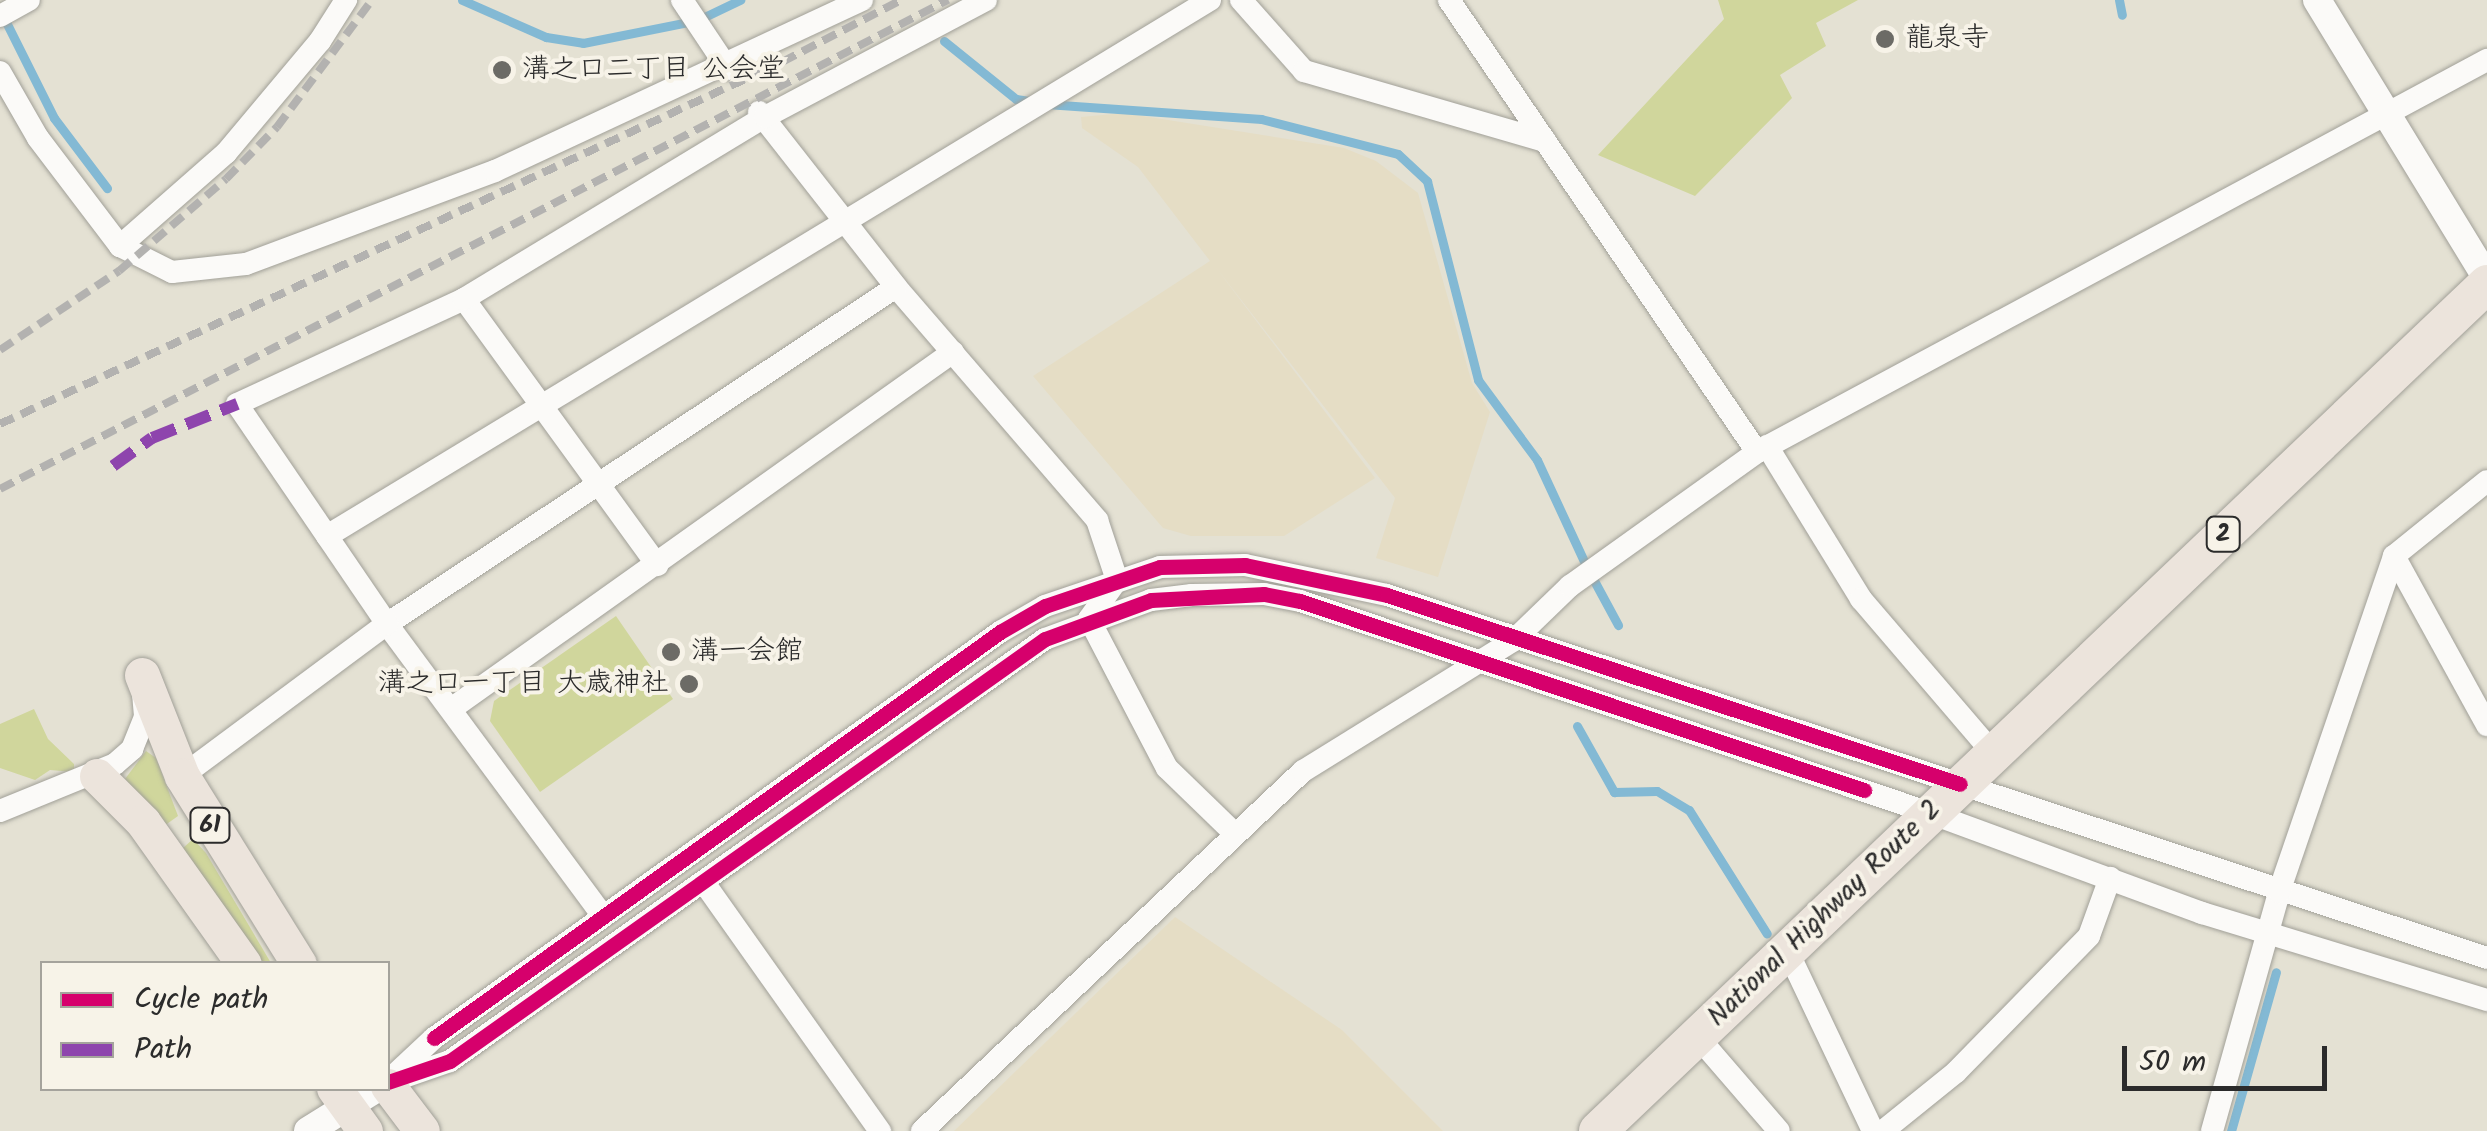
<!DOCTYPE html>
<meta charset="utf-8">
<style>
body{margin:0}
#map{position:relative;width:2487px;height:1131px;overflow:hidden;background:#e4e1d3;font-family:Kalam,"Klee One",sans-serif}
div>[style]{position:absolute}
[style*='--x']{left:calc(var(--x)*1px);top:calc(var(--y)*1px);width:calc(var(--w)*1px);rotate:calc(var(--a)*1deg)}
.built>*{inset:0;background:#e5ddc5}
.green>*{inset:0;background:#d0d69c}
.stream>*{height:9px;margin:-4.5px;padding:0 4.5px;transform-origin:4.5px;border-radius:4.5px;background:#83b9d4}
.roads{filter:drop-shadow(0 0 2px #a1a098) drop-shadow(0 0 2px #a1a098)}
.minor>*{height:22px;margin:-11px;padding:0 11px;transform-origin:11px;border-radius:11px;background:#fbfaf8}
.tertiary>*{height:28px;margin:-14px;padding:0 14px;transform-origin:14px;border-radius:14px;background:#fbfaf8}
.primary>*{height:35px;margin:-17.5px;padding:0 17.5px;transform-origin:17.5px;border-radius:17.5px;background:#ece4dc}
.trunk>*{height:38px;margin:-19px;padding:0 19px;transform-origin:19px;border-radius:19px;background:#ece4dc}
.rail>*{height:8px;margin-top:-4px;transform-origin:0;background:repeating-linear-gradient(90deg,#b3b2b0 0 15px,transparent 0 23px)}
.quiet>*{height:12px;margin-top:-6px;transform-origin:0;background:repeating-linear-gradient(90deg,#8e44ad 0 25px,transparent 0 37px)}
.cycleway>*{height:15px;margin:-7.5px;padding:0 7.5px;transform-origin:7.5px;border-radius:7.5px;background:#d6006c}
.dots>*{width:28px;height:28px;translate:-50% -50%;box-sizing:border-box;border:5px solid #f7f3e8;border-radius:50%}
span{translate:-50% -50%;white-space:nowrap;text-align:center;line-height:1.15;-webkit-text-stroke:8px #f7f3e8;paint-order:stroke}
.shield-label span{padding:2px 8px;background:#f7f3e8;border:2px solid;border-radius:8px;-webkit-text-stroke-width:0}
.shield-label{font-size:25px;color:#2b2b2b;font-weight:700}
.poi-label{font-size:28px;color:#2b2b2b}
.left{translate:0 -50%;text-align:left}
.right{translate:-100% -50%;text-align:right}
.street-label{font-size:28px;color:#2b2b2b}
.legend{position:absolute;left:40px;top:961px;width:350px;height:130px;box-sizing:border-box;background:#f7f3e8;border:2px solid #a5a39c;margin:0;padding:12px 18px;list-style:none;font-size:30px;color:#2b2b2b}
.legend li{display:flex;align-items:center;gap:20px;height:50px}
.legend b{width:50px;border:2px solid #a5a39c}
.scale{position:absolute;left:2122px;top:1046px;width:205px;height:45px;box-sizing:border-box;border:5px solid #2b2b2b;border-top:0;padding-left:12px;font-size:30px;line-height:35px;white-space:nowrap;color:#2b2b2b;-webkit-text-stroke:8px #f7f3e8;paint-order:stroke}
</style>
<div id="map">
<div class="built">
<i style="clip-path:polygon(1124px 113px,1344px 148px,1376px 161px,1418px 193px,1472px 383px,1490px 412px,1438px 577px,1376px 558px,1395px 498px,1214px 265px,1375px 478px,1284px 536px,1191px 536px,1163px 528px,1033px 376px,1210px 261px,1138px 167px,1082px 128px,1081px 117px)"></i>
<i style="clip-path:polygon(1175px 917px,1342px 1030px,1443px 1131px,954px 1131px)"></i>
</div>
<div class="green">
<i style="clip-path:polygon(1718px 0,1858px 0,1816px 23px,1826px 46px,1780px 75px,1792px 98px,1695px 196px,1598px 155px,1724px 19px)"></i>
<i style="clip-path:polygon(616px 616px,673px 699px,540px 792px,490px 721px,494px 701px)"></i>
<i style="clip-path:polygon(34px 709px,48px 739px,74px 764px,74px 772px,50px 770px,35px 780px,0 768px,0 724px)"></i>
<i style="clip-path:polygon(146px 751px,156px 758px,178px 816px,164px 826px,125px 779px)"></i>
<i style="clip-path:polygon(193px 839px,206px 853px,271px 963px,263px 963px,182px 849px)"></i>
</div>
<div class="stream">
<i style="--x:462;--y:0;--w:92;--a:23.8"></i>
<i style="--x:546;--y:37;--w:37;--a:9"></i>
<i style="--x:583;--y:43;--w:117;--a:-11.3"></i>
<i style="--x:698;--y:20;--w:47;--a:-25.5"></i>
<i style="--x:2119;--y:0;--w:15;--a:79"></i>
<i style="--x:3;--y:16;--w:114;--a:63.4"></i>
<i style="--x:54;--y:118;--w:88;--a:52.9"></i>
<i style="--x:944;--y:41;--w:92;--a:38.9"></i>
<i style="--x:1016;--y:99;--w:15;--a:8"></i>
<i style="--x:1046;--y:104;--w:216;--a:4"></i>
<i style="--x:1261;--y:119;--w:141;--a:14.3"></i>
<i style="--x:1398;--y:154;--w:40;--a:43"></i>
<i style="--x:1427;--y:181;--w:205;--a:75.6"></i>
<i style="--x:1478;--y:380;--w:99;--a:53.6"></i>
<i style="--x:1537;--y:460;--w:121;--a:65.1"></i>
<i style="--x:1591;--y:575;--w:57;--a:61.6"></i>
<i style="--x:1577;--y:726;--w:76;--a:60.7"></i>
<i style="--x:1614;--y:792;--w:43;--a:-1.3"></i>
<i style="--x:1657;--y:791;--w:37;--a:31"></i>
<i style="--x:1689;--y:810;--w:146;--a:57.8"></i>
<i style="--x:2231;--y:1131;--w:165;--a:-74.2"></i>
</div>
<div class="roads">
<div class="minor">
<i style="--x:682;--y:0;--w:83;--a:56.3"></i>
<i style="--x:1241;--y:0;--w:95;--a:48.4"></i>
<i style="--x:1304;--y:71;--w:251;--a:16.2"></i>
<i style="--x:1449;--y:0;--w:547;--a:55.73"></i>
<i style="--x:0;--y:16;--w:33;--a:-29"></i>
<i style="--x:0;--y:72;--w:76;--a:60.1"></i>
<i style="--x:38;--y:138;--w:136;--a:52.8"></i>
<i style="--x:120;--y:246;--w:58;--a:26.6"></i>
<i style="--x:172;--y:272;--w:74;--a:-6.2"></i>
<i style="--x:246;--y:264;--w:266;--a:-20.5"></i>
<i style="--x:495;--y:171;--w:405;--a:-25"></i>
<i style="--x:759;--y:112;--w:222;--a:51.9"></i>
<i style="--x:896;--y:287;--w:308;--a:49.2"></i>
<i style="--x:1097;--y:520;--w:63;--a:71.6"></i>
<i style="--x:1117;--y:580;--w:48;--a:125.7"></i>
<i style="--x:1089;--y:619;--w:168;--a:62.4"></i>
<i style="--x:1167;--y:768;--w:93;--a:44.1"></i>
<i style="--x:120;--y:246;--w:141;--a:-41.3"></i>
<i style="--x:226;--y:153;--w:146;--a:-50"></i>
<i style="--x:320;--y:41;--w:49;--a:-57.6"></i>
<i style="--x:464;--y:299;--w:329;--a:54"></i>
<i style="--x:1767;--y:446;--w:180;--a:58.4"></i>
<i style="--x:1861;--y:599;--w:203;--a:49.4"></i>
<i style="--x:327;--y:536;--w:1033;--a:-31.26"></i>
<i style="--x:2394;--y:556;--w:193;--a:61.2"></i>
<i style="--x:451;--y:709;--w:616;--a:-35.42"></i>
<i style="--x:182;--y:776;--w:255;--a:-36.6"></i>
<i style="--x:387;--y:624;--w:610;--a:-33.51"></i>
<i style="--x:0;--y:811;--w:124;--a:-22.2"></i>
<i style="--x:115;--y:764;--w:23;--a:-41"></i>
<i style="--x:132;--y:749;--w:35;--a:-68"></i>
<i style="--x:145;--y:716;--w:22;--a:-95"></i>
<i style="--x:705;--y:884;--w:303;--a:54.7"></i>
<i style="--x:603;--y:916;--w:363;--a:-126.5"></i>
<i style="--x:387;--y:624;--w:266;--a:-124.3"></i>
<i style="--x:237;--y:404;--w:250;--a:-24.8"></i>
<i style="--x:464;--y:299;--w:352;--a:-31.2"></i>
<i style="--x:765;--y:117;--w:250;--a:-27.9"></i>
<i style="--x:1788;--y:952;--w:198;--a:64.6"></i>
<i style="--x:1697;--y:1036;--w:125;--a:49.2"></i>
<i style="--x:388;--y:1081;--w:63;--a:-43.1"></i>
<i style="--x:434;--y:1038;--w:697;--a:-35.65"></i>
<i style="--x:1000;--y:632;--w:52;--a:-30"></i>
<i style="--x:1045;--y:606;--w:121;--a:-18.7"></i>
<i style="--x:1160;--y:567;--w:85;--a:-1.3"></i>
<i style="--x:1245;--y:565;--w:145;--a:11.9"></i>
<i style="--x:1387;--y:595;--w:1158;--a:18.26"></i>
<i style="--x:392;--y:1081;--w:61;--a:-19"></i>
<i style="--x:450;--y:1061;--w:729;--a:-35.35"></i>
<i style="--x:1045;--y:639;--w:113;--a:-20.2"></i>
<i style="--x:1151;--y:600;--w:41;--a:-7"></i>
<i style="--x:1192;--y:595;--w:72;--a:-0.8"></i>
<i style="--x:1264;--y:594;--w:37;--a:11"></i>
<i style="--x:1300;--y:601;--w:665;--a:18.6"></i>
<i style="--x:1930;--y:813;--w:290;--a:20.2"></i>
<i style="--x:2202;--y:913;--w:298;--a:17"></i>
<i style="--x:922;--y:1131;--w:524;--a:-43.38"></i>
<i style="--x:1303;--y:771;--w:248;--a:-31.8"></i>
<i style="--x:1514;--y:640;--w:78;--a:-44"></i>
<i style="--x:1570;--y:586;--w:230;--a:-35.6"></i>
<i style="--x:1757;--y:452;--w:829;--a:-28.24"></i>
<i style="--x:1883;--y:1131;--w:94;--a:-38.9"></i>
<i style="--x:1956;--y:1072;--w:190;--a:-45.6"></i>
<i style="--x:2089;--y:936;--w:62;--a:-70.1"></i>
<i style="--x:2212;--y:1131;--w:248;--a:-74.3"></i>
<i style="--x:2279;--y:892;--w:355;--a:-71.1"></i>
<i style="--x:2394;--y:556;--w:119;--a:-38.9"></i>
</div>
<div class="tertiary">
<i style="--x:2317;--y:0;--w:326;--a:58.6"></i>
<i style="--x:308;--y:1131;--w:81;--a:-31.9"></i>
</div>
<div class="primary">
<i style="--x:142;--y:675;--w:109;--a:68.4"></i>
<i style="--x:182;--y:776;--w:221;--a:58.1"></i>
<i style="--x:97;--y:776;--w:65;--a:45"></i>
<i style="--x:143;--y:822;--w:174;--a:54.6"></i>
<i style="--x:388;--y:1086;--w:56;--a:52.9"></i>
<i style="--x:334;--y:1088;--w:53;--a:54.2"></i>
</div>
<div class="trunk">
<i style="--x:1598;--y:1131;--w:1228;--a:-43.61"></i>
</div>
</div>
<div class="rail">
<i style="--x:0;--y:350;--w:143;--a:-33.6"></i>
<i style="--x:119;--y:271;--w:141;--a:-40.7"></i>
<i style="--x:226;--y:179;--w:73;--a:-45.6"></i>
<i style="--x:277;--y:127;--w:159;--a:-53.2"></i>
<i style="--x:0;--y:424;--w:862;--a:-24.84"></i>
<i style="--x:782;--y:62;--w:134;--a:-27.5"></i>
<i style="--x:0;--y:489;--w:1067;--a:-27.29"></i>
</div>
<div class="quiet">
<i style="--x:113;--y:466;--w:48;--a:-35.7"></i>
<i style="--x:152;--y:438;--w:92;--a:-21.8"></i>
</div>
<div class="cycleway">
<i style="--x:434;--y:1038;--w:697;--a:-35.65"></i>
<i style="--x:1000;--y:632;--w:52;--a:-30"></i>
<i style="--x:1045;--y:606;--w:121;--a:-18.7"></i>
<i style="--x:1160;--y:567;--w:85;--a:-1.3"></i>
<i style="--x:1245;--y:565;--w:145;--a:11.9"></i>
<i style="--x:1387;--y:595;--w:603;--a:18.25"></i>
<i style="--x:388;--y:1082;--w:65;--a:-18.7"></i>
<i style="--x:450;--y:1061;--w:729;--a:-35.35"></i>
<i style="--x:1045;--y:639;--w:113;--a:-20.2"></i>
<i style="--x:1151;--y:600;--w:113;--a:-3"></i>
<i style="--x:1264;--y:594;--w:37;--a:11"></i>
<i style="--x:1300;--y:601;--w:595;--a:18.53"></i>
</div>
<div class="dots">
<i style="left:1885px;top:39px;background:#6c6b66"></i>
<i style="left:502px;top:70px;background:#6c6b66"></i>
<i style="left:671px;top:652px;background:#6c6b66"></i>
<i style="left:689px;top:684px;background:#6c6b66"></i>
</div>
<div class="shield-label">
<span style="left:2223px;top:534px">2</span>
<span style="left:210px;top:825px">61</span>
</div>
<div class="poi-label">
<span class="left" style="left:1905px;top:39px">龍泉寺</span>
<span class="left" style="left:522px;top:70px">溝之口二丁目 公会堂</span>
<span class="left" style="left:691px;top:652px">溝一会館</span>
<span class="right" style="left:669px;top:684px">溝之口一丁目 大歳神社</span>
</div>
<div class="street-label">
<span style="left:1825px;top:914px;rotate:-44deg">National Highway Route 2</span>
</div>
<ul class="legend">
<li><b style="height:12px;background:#d6006c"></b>Cycle path</li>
<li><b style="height:12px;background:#8e44ad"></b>Path</li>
</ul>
<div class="scale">50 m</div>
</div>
